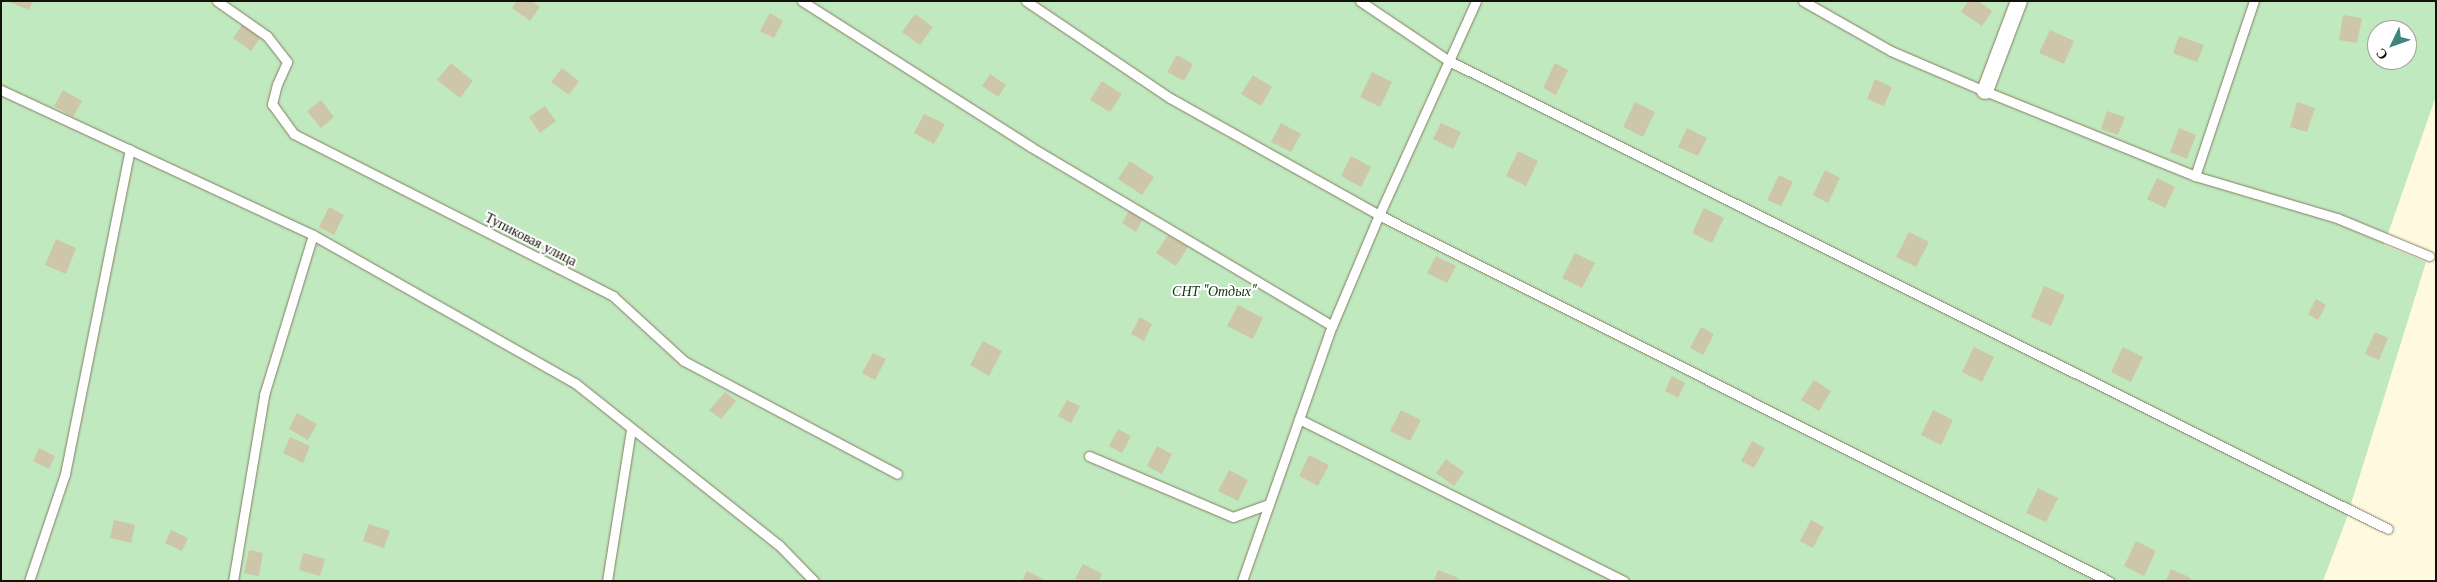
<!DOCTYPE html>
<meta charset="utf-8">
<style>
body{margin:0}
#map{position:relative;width:2437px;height:582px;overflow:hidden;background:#fff9e0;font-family:"Libre Baskerville",serif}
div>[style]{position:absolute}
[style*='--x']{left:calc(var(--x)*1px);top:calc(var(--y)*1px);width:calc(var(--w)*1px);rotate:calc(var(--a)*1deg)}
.green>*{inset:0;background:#c0e9bf}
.building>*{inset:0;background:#cec6a9}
.roads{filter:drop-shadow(0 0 1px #837c61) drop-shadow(0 0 1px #837c61)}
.lane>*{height:9px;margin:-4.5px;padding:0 4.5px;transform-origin:4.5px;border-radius:4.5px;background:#fff}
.street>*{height:16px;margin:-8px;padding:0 8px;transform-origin:8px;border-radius:8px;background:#fff}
span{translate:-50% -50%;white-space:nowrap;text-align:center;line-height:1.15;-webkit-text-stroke:4px #fff;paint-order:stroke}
.street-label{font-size:14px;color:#141107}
.park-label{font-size:14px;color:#09340c;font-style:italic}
.frame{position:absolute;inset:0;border:2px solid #141107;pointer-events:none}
.north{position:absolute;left:2367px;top:20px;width:50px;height:50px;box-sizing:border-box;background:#fff;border:1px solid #a1a09c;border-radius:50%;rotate:228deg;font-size:14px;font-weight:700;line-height:20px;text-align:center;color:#141107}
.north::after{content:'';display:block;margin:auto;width:18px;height:22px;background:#3e857d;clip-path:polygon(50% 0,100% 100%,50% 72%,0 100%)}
</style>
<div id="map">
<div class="green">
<i style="clip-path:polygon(evenodd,1px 1px,2436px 1px,2436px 96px,2384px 245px,2426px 262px,2346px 520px,2323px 581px,1px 581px,1px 1px,2377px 30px,2407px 30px,2407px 60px,2377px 60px,2377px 30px)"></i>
</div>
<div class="building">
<i style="clip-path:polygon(7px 1px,33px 1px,29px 10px)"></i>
<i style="clip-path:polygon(517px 1px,532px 1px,540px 7px,530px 21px,512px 8px)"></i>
<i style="clip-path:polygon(1968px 1px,1978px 1px,1992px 11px,1982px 26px,1961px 12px)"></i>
<i style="clip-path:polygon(770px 13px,783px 21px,774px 38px,760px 31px)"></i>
<i style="clip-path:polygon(915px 14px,933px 27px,920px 45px,902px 32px)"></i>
<i style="clip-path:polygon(2343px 15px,2362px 18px,2357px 43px,2339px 40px)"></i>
<i style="clip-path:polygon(243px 24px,261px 37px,251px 51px,233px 38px)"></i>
<i style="clip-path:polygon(2050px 30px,2074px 41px,2064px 64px,2039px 53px)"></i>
<i style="clip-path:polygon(2179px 36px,2204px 45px,2197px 62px,2173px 53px)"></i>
<i style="clip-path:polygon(1177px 55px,1193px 64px,1184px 81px,1167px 72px)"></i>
<i style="clip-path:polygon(451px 63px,473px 81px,460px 98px,437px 80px)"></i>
<i style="clip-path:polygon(1555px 63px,1568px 70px,1556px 95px,1543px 88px)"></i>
<i style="clip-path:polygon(562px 68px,579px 81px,569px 95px,551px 82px)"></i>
<i style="clip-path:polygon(1372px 72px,1392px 82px,1380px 107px,1360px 97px)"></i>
<i style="clip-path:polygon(990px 74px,1006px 85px,998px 97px,982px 86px)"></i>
<i style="clip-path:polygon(1253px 75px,1272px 87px,1261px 106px,1241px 94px)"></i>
<i style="clip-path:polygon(1875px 79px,1892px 87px,1884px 106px,1867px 99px)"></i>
<i style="clip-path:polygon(1102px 81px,1122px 94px,1110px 112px,1090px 100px)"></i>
<i style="clip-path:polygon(63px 90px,82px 101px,73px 117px,54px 106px)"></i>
<i style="clip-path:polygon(321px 100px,334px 117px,321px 128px,307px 111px)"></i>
<i style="clip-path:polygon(1635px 102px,1655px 112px,1643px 137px,1623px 127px)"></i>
<i style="clip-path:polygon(2297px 102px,2315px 108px,2307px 132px,2290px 127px)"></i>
<i style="clip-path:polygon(545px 106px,556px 121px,540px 133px,529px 117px)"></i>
<i style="clip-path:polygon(2107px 111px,2125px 117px,2118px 135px,2101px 129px)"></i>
<i style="clip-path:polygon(924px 114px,945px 124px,934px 144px,914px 133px)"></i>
<i style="clip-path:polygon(1281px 123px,1301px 134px,1291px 152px,1271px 142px)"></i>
<i style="clip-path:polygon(1441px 123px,1461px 132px,1453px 149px,1433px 139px)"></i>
<i style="clip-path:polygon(1687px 128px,1707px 138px,1698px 156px,1678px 147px)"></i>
<i style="clip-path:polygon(2179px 128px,2196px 135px,2187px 159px,2170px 152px)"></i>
<i style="clip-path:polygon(1518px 151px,1538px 161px,1526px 186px,1506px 176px)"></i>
<i style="clip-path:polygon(1351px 156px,1371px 167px,1361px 187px,1341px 176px)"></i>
<i style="clip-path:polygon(1130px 161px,1154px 177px,1142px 195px,1118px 179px)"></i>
<i style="clip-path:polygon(1825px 170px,1840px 178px,1828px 203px,1813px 195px)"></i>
<i style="clip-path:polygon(1779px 175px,1793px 182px,1781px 206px,1767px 200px)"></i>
<i style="clip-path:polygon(2157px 178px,2175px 187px,2165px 208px,2147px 199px)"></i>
<i style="clip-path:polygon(329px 207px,344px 215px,334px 235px,319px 227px)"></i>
<i style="clip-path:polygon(1704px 208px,1724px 218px,1712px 243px,1692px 233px)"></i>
<i style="clip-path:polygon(1129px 211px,1143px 219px,1136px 232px,1122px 223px)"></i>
<i style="clip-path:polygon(1909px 232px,1929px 242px,1916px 267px,1896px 257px)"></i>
<i style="clip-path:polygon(1168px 235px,1188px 247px,1176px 266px,1156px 253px)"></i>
<i style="clip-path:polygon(56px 239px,76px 248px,66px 274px,45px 265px)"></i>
<i style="clip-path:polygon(1575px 253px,1595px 263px,1582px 288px,1562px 278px)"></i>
<i style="clip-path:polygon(1436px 256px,1456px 266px,1447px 283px,1427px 273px)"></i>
<i style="clip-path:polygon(2044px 286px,2065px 295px,2051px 326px,2031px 317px)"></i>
<i style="clip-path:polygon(2316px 299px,2326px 305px,2318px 320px,2308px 314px)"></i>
<i style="clip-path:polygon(1238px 305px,1263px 318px,1253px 339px,1227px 326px)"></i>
<i style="clip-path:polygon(1140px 317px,1152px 324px,1144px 341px,1131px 334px)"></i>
<i style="clip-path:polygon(1701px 327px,1714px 334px,1703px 355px,1690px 348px)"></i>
<i style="clip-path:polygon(2375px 332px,2388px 338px,2379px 360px,2365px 354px)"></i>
<i style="clip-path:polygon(983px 341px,1002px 351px,989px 376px,970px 365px)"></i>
<i style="clip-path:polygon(1974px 347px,1994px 357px,1982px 382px,1962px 372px)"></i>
<i style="clip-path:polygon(2123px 347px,2143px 357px,2131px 382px,2111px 372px)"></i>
<i style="clip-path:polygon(873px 353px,886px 359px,875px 380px,862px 373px)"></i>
<i style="clip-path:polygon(1672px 376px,1685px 383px,1678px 398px,1665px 391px)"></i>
<i style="clip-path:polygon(1814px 380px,1831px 391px,1819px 411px,1801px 400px)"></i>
<i style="clip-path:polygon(725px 392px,736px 401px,721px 419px,709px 410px)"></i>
<i style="clip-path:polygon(1067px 400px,1080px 406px,1071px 423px,1058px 416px)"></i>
<i style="clip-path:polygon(1401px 410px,1421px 420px,1410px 441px,1390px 431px)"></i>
<i style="clip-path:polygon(1933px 410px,1953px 420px,1941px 445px,1921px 435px)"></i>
<i style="clip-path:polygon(297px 413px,317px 424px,308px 440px,289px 429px)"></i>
<i style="clip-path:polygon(1118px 429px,1131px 436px,1122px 453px,1109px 446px)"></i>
<i style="clip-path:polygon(290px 437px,310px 446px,303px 463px,283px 453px)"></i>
<i style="clip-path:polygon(1752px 441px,1765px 448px,1754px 468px,1741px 461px)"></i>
<i style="clip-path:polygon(1157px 446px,1172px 454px,1162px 474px,1147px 466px)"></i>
<i style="clip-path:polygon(39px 448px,55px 456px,49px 469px,33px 461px)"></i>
<i style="clip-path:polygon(1309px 455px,1329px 465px,1318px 486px,1299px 476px)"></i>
<i style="clip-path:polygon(1446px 459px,1464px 472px,1454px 486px,1436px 473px)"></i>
<i style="clip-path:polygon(1229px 470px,1248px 480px,1238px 501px,1218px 491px)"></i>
<i style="clip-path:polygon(2038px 488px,2058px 498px,2046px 522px,2026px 513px)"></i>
<i style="clip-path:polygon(114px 520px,135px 525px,131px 543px,110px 538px)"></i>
<i style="clip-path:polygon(1811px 520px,1824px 527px,1813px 548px,1800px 541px)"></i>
<i style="clip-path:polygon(369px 524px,390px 531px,384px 548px,363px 541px)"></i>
<i style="clip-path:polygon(171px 530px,188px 538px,182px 551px,165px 543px)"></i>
<i style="clip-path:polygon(2136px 541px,2156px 551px,2144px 576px,2124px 566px)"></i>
<i style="clip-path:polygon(249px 550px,263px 553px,259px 576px,244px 573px)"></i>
<i style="clip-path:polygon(303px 553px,325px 559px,320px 576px,299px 570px)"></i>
<i style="clip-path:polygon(1083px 564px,1102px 574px,1099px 581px,1075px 579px)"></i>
<i style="clip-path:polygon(2171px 569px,2191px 578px,2190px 581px,2166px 581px)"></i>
<i style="clip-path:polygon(1438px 570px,1459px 578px,1458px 581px,1434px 581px)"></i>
<i style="clip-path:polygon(1027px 571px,1043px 579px,1042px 581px,1022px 581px)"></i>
</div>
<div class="roads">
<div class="lane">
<i style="--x:217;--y:1;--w:61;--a:35"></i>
<i style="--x:267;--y:36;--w:33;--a:52"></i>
<i style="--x:287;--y:62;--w:24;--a:114"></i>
<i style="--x:277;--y:84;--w:21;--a:104"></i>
<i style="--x:272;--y:104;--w:37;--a:54"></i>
<i style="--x:294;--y:134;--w:358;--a:26.9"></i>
<i style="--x:613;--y:296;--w:96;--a:42.5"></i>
<i style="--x:684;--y:361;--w:241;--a:27.9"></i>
<i style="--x:802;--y:1;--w:272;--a:32.5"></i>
<i style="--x:1031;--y:147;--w:350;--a:30.7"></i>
<i style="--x:1026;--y:1;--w:174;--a:34"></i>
<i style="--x:1170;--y:98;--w:240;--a:29.2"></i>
<i style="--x:1379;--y:215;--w:817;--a:26.63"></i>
<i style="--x:1360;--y:1;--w:107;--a:34"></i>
<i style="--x:1449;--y:61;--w:1049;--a:26.49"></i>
<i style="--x:1803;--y:1;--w:101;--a:29.6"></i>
<i style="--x:1891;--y:51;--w:102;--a:23.1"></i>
<i style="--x:1985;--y:91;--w:227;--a:22"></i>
<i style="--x:2195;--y:176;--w:148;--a:16.5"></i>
<i style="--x:2337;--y:218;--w:100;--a:22.4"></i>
<i style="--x:1;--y:90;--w:344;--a:24.9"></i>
<i style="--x:313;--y:235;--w:301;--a:29.5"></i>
<i style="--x:575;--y:383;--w:260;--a:38.5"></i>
<i style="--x:779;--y:545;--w:50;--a:45.8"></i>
<i style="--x:2195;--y:176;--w:185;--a:-71.4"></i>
<i style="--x:1299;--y:419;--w:363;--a:26.5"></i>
<i style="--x:1089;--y:456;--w:156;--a:23"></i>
<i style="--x:1233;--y:517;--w:38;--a:-20"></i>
<i style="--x:29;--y:581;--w:113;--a:-71.4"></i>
<i style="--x:65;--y:474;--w:331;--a:-78.7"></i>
<i style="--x:233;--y:581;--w:189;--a:-80.5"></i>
<i style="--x:264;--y:395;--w:167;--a:-73"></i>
<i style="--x:607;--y:581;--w:154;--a:-81"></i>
<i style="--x:1242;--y:581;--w:270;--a:-70.6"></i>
<i style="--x:1332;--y:326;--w:121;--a:-67.1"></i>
<i style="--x:1379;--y:215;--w:235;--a:-65.6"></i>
</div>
<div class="street">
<i style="--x:1985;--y:91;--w:96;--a:-69.3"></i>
</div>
</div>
<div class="street-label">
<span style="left:531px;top:239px;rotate:27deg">Тупиковая улица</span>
</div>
<div class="park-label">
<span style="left:1214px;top:291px">СНТ "Отдых"</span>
</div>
<div class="frame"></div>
<div class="north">С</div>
</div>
